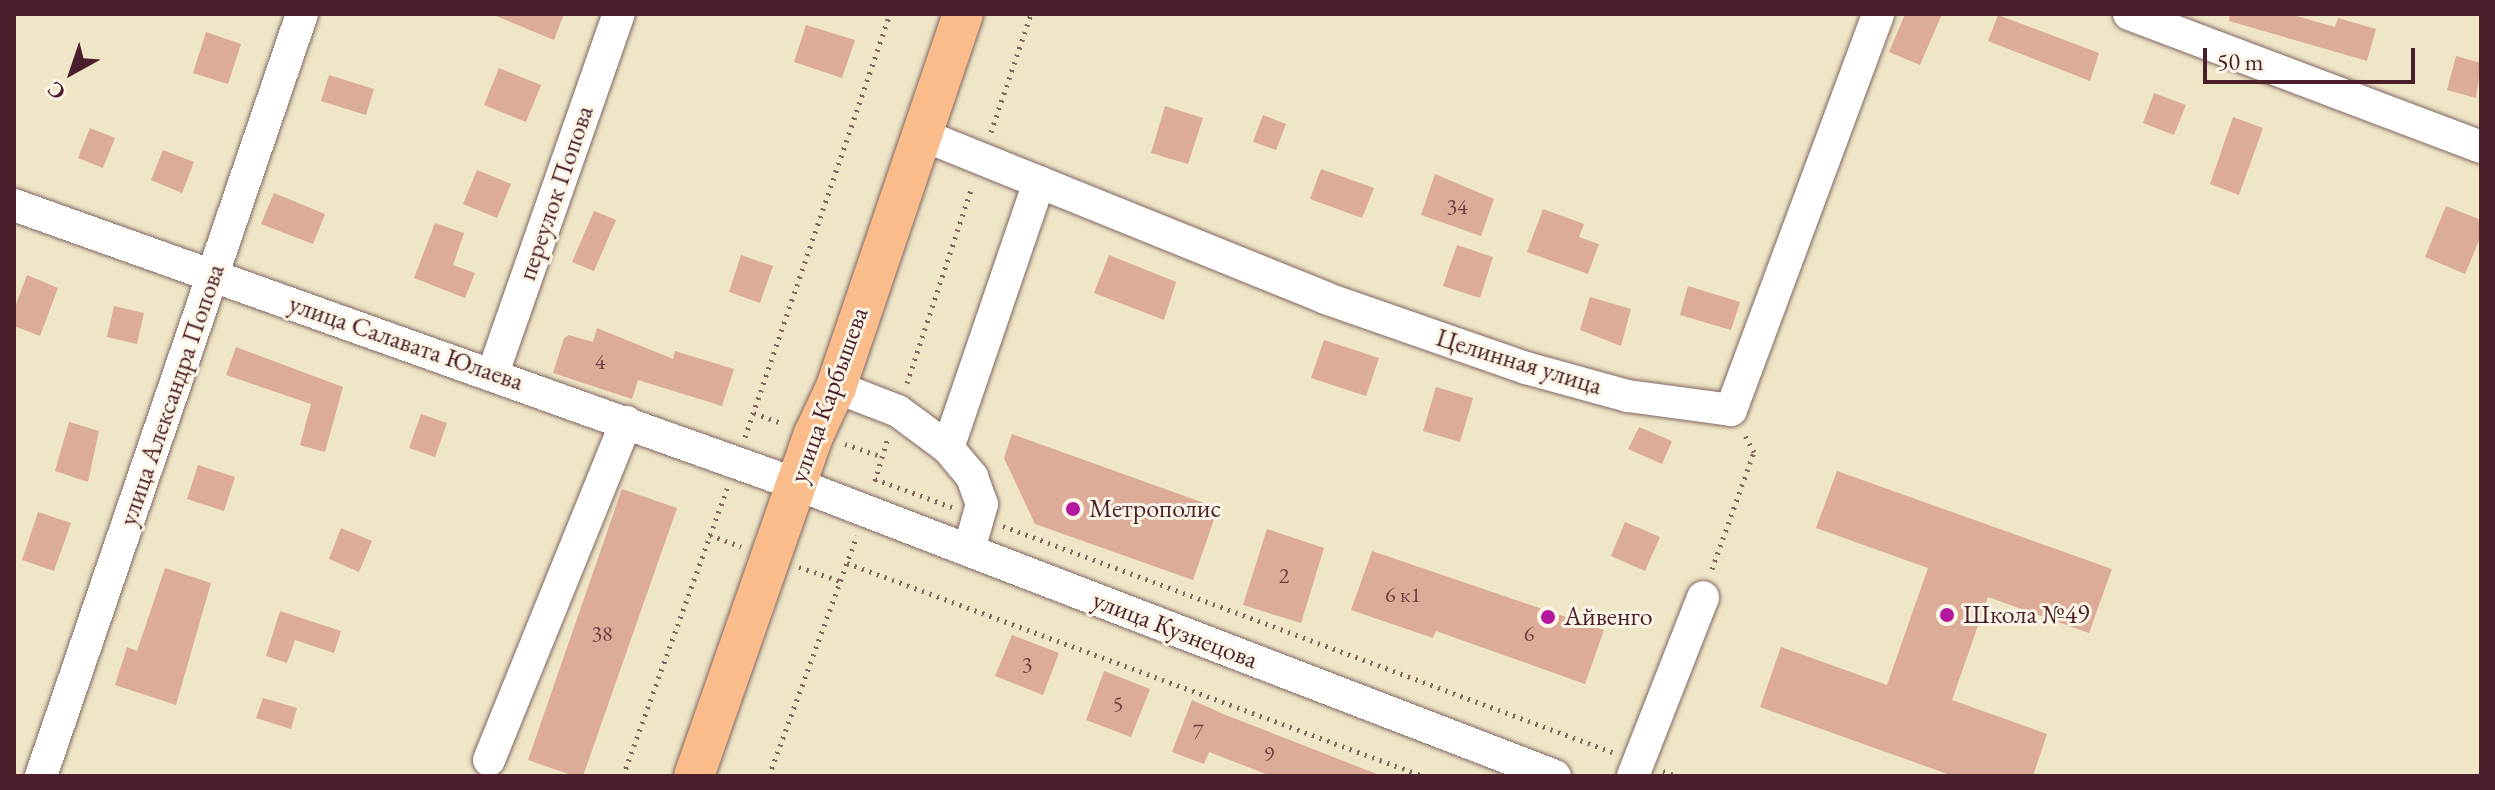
<!DOCTYPE html>
<meta charset="utf-8">
<style>
body{margin:0}
#map{position:relative;width:2495px;height:790px;overflow:hidden;background:#eee6c7;font-family:"EB Garamond",serif}
div>[style]{position:absolute}
[style*='--x']{left:calc(var(--x)*1px);top:calc(var(--y)*1px);width:calc(var(--w)*1px);rotate:calc(var(--a)*1deg)}
.building>*{inset:0;background:#dcac98}
.path>*{height:5px;margin-top:-2.5px;transform-origin:0;background:repeating-linear-gradient(90deg,#836562 0 2px,transparent 0 8px)}
.roads{filter:drop-shadow(0 0 2px #836562) drop-shadow(0 0 2px #836562)}
.minor>*{height:32px;margin:-16px;padding:0 16px;transform-origin:16px;border-radius:16px;background:#fff}
.major>*{height:40px;margin:-20px;padding:0 20px;transform-origin:20px;border-radius:20px;background:#fabc8b}
.dots>*{width:22px;height:22px;translate:-50% -50%;box-sizing:border-box;border:4px solid #fcf5e5;border-radius:50%}
span{translate:-50% -50%;white-space:nowrap;text-align:center;line-height:1.15;-webkit-text-stroke:6px #fcf5e5;paint-order:stroke}
.number-label{font-size:22px;color:#6e4246}
.number-label span{-webkit-text-stroke-width:0}
.street-label{font-size:26px;color:#4a1f2b}
.poi-label{font-size:26px;color:#4a1f2b}
.left{translate:0 -50%;text-align:left}
.frame{position:absolute;inset:0;border:16px solid #4a1f2b;pointer-events:none}
.north{position:absolute;left:32px;top:32px;width:80px;height:80px;-webkit-text-stroke:6px #fcf5e5;paint-order:stroke;rotate:220deg;font-size:22px;font-weight:700;line-height:32px;text-align:center;color:#4a1f2b}
.north::after{content:'';display:block;margin:auto;width:28px;height:36px;background:#4a1f2b;clip-path:polygon(50% 0,100% 100%,50% 72%,0 100%)}
.scale{position:absolute;left:2203px;top:48px;width:212px;height:36px;box-sizing:border-box;border:4px solid #4a1f2b;border-top:0;padding-left:10px;font-size:24px;line-height:28px;white-space:nowrap;color:#4a1f2b;-webkit-text-stroke:6px #fcf5e5;paint-order:stroke}
</style>
<div id="map">
<div class="building">
<i style="clip-path:polygon(491px 14px,564px 14px,554px 40px)"></i>
<i style="clip-path:polygon(1905px 14px,1942px 14px,1920px 65px,1889px 52px)"></i>
<i style="clip-path:polygon(2230px 14px,2290px 14px,2335px 27px,2338px 18px,2376px 29px,2367px 61px,2229px 21px)"></i>
<i style="clip-path:polygon(1998px 15px,2099px 53px,2090px 81px,1988px 41px)"></i>
<i style="clip-path:polygon(806px 25px,855px 40px,842px 78px,794px 62px)"></i>
<i style="clip-path:polygon(206px 32px,241px 44px,228px 84px,193px 73px)"></i>
<i style="clip-path:polygon(2456px 56px,2481px 63px,2476px 98px,2447px 90px)"></i>
<i style="clip-path:polygon(499px 68px,541px 85px,526px 122px,484px 105px)"></i>
<i style="clip-path:polygon(329px 75px,374px 89px,366px 115px,321px 101px)"></i>
<i style="clip-path:polygon(2154px 93px,2186px 105px,2174px 135px,2143px 123px)"></i>
<i style="clip-path:polygon(1165px 106px,1203px 118px,1188px 164px,1151px 153px)"></i>
<i style="clip-path:polygon(1263px 115px,1286px 124px,1276px 150px,1253px 142px)"></i>
<i style="clip-path:polygon(2233px 117px,2263px 128px,2239px 195px,2210px 184px)"></i>
<i style="clip-path:polygon(90px 128px,115px 138px,103px 168px,78px 158px)"></i>
<i style="clip-path:polygon(163px 150px,194px 162px,182px 193px,151px 180px)"></i>
<i style="clip-path:polygon(1321px 169px,1374px 188px,1362px 218px,1310px 199px)"></i>
<i style="clip-path:polygon(477px 170px,511px 184px,497px 218px,463px 204px)"></i>
<i style="clip-path:polygon(1435px 174px,1494px 199px,1481px 236px,1421px 215px)"></i>
<i style="clip-path:polygon(274px 193px,325px 214px,313px 244px,261px 224px)"></i>
<i style="clip-path:polygon(2446px 206px,2481px 220px,2481px 236px,2465px 274px,2425px 257px)"></i>
<i style="clip-path:polygon(1543px 209px,1584px 224px,1579px 237px,1599px 244px,1588px 274px,1527px 252px)"></i>
<i style="clip-path:polygon(594px 211px,616px 220px,594px 271px,572px 262px)"></i>
<i style="clip-path:polygon(435px 223px,464px 233px,453px 265px,475px 273px,465px 298px,414px 278px)"></i>
<i style="clip-path:polygon(1457px 245px,1493px 257px,1480px 298px,1443px 286px)"></i>
<i style="clip-path:polygon(741px 255px,773px 266px,760px 303px,729px 292px)"></i>
<i style="clip-path:polygon(1109px 255px,1176px 282px,1164px 320px,1094px 293px)"></i>
<i style="clip-path:polygon(27px 275px,58px 288px,40px 336px,14px 326px,14px 310px)"></i>
<i style="clip-path:polygon(1688px 286px,1740px 302px,1731px 330px,1680px 315px)"></i>
<i style="clip-path:polygon(1590px 297px,1631px 309px,1621px 346px,1580px 330px)"></i>
<i style="clip-path:polygon(114px 306px,144px 313px,137px 344px,107px 337px)"></i>
<i style="clip-path:polygon(597px 328px,673px 359px,675px 351px,734px 369px,722px 406px,638px 380px,632px 399px,553px 373px,564px 338px,569px 335px,593px 342px)"></i>
<i style="clip-path:polygon(1324px 340px,1379px 358px,1366px 396px,1311px 378px)"></i>
<i style="clip-path:polygon(236px 347px,343px 387px,325px 452px,300px 445px,311px 404px,226px 375px)"></i>
<i style="clip-path:polygon(1436px 387px,1473px 398px,1460px 442px,1423px 431px)"></i>
<i style="clip-path:polygon(421px 414px,447px 423px,435px 457px,409px 448px)"></i>
<i style="clip-path:polygon(69px 422px,99px 431px,88px 482px,55px 471px)"></i>
<i style="clip-path:polygon(1639px 427px,1672px 441px,1662px 464px,1628px 449px)"></i>
<i style="clip-path:polygon(1012px 434px,1218px 508px,1193px 580px,1035px 524px,1004px 458px)"></i>
<i style="clip-path:polygon(198px 465px,235px 477px,224px 511px,187px 499px)"></i>
<i style="clip-path:polygon(1837px 471px,2112px 569px,2089px 633px,1988px 597px,1952px 700px,2047px 734px,2033px 776px,1953px 776px,1760px 707px,1781px 647px,1887px 685px,1928px 568px,1816px 528px)"></i>
<i style="clip-path:polygon(622px 489px,677px 508px,583px 776px,574px 776px,528px 760px)"></i>
<i style="clip-path:polygon(38px 512px,71px 523px,54px 571px,22px 560px)"></i>
<i style="clip-path:polygon(1625px 522px,1660px 537px,1645px 571px,1611px 556px)"></i>
<i style="clip-path:polygon(341px 528px,372px 541px,359px 572px,329px 559px)"></i>
<i style="clip-path:polygon(1267px 529px,1324px 548px,1301px 623px,1243px 605px)"></i>
<i style="clip-path:polygon(1372px 551px,1604px 630px,1585px 684px,1436px 631px,1433px 638px,1351px 610px)"></i>
<i style="clip-path:polygon(165px 568px,211px 583px,176px 705px,115px 685px,127px 647px,137px 651px)"></i>
<i style="clip-path:polygon(280px 611px,341px 631px,334px 653px,295px 640px,287px 663px,266px 656px)"></i>
<i style="clip-path:polygon(1012px 635px,1059px 653px,1043px 695px,995px 676px)"></i>
<i style="clip-path:polygon(1104px 671px,1150px 689px,1131px 737px,1086px 720px)"></i>
<i style="clip-path:polygon(263px 698px,297px 708px,291px 729px,256px 718px)"></i>
<i style="clip-path:polygon(1192px 700px,1223px 714px,1382px 776px,1271px 776px,1209px 752px,1204px 764px,1172px 752px)"></i>
</div>
<div class="path">
<i style="--x:991;--y:132;--w:125;--a:-71.3"></i>
<i style="--x:907;--y:383;--w:206;--a:-71.7"></i>
<i style="--x:754;--y:413;--w:30;--a:20"></i>
<i style="--x:745;--y:437;--w:447;--a:-71.1"></i>
<i style="--x:845;--y:444;--w:39;--a:19"></i>
<i style="--x:875;--y:479;--w:82;--a:20"></i>
<i style="--x:875;--y:481;--w:46;--a:-73.5"></i>
<i style="--x:1003;--y:526;--w:650;--a:20.36"></i>
<i style="--x:710;--y:535;--w:33;--a:20"></i>
<i style="--x:847;--y:563;--w:614;--a:20.29"></i>
<i style="--x:799;--y:567;--w:43;--a:18.9"></i>
<i style="--x:1712;--y:569;--w:124;--a:-70.3"></i>
<i style="--x:1754;--y:452;--w:21;--a:-118"></i>
<i style="--x:1663;--y:771;--w:15;--a:20"></i>
<i style="--x:623;--y:776;--w:306;--a:-70.1"></i>
<i style="--x:769;--y:776;--w:256;--a:-69.9"></i>
</div>
<div class="roads">
<div class="minor">
<i style="--x:2129;--y:14;--w:376;--a:20.7"></i>
<i style="--x:920;--y:134;--w:437;--a:22"></i>
<i style="--x:1325;--y:298;--w:213;--a:19.2"></i>
<i style="--x:1526;--y:368;--w:106;--a:15.4"></i>
<i style="--x:1628;--y:396;--w:104;--a:7.7"></i>
<i style="--x:1731;--y:410;--w:422;--a:-69.6"></i>
<i style="--x:14;--y:205;--w:830;--a:19.64"></i>
<i style="--x:796;--y:484;--w:813;--a:21.04"></i>
<i style="--x:493;--y:373;--w:380;--a:-70.7"></i>
<i style="--x:836;--y:387;--w:66;--a:21.2"></i>
<i style="--x:898;--y:411;--w:62;--a:36.5"></i>
<i style="--x:948;--y:448;--w:38;--a:50"></i>
<i style="--x:972;--y:477;--w:29;--a:70"></i>
<i style="--x:982;--y:504;--w:48;--a:105.8"></i>
<i style="--x:948;--y:448;--w:281;--a:-71.1"></i>
<i style="--x:489;--y:760;--w:365;--a:-67.9"></i>
<i style="--x:41;--y:776;--w:805;--a:-71.09"></i>
<i style="--x:1633;--y:776;--w:192;--a:-68.6"></i>
</div>
<div class="major">
<i style="--x:694;--y:776;--w:362;--a:-70.7"></i>
<i style="--x:814;--y:434;--w:52;--a:-64.9"></i>
<i style="--x:836;--y:387;--w:394;--a:-71.2"></i>
</div>
</div>
<div class="dots">
<i style="left:1073px;top:509px;background:#b5179e"></i>
<i style="left:1947px;top:615px;background:#b5179e"></i>
<i style="left:1548px;top:617px;background:#b5179e"></i>
</div>
<div class="number-label">
<span style="left:1457px;top:207px">34</span>
<span style="left:600px;top:362px">4</span>
<span style="left:1284px;top:576px">2</span>
<span style="left:1403px;top:595px">6 к1</span>
<span style="left:602px;top:634px">38</span>
<span style="left:1529px;top:634px">6</span>
<span style="left:1027px;top:665px">3</span>
<span style="left:1118px;top:704px">5</span>
<span style="left:1198px;top:732px">7</span>
<span style="left:1269px;top:754px">9</span>
</div>
<div class="street-label">
<span style="left:556px;top:193px;rotate:-71deg">переулок Попова</span>
<span style="left:406px;top:343px;rotate:19deg">улица Салавата Юлаева</span>
<span style="left:1519px;top:362px;rotate:17deg">Целинная улица</span>
<span style="left:172px;top:395px;rotate:-71deg">улица Александра Попова</span>
<span style="left:829px;top:395px;rotate:-70deg">улица Карбышева</span>
<span style="left:1175px;top:630px;rotate:21deg">улица Кузнецова</span>
</div>
<div class="poi-label">
<span class="left" style="left:1089px;top:509px">Метрополис</span>
<span class="left" style="left:1963px;top:615px">Школа №49</span>
<span class="left" style="left:1564px;top:617px">Айвенго</span>
</div>
<div class="frame"></div>
<div class="north">С</div>
<div class="scale">50 m</div>
</div>
